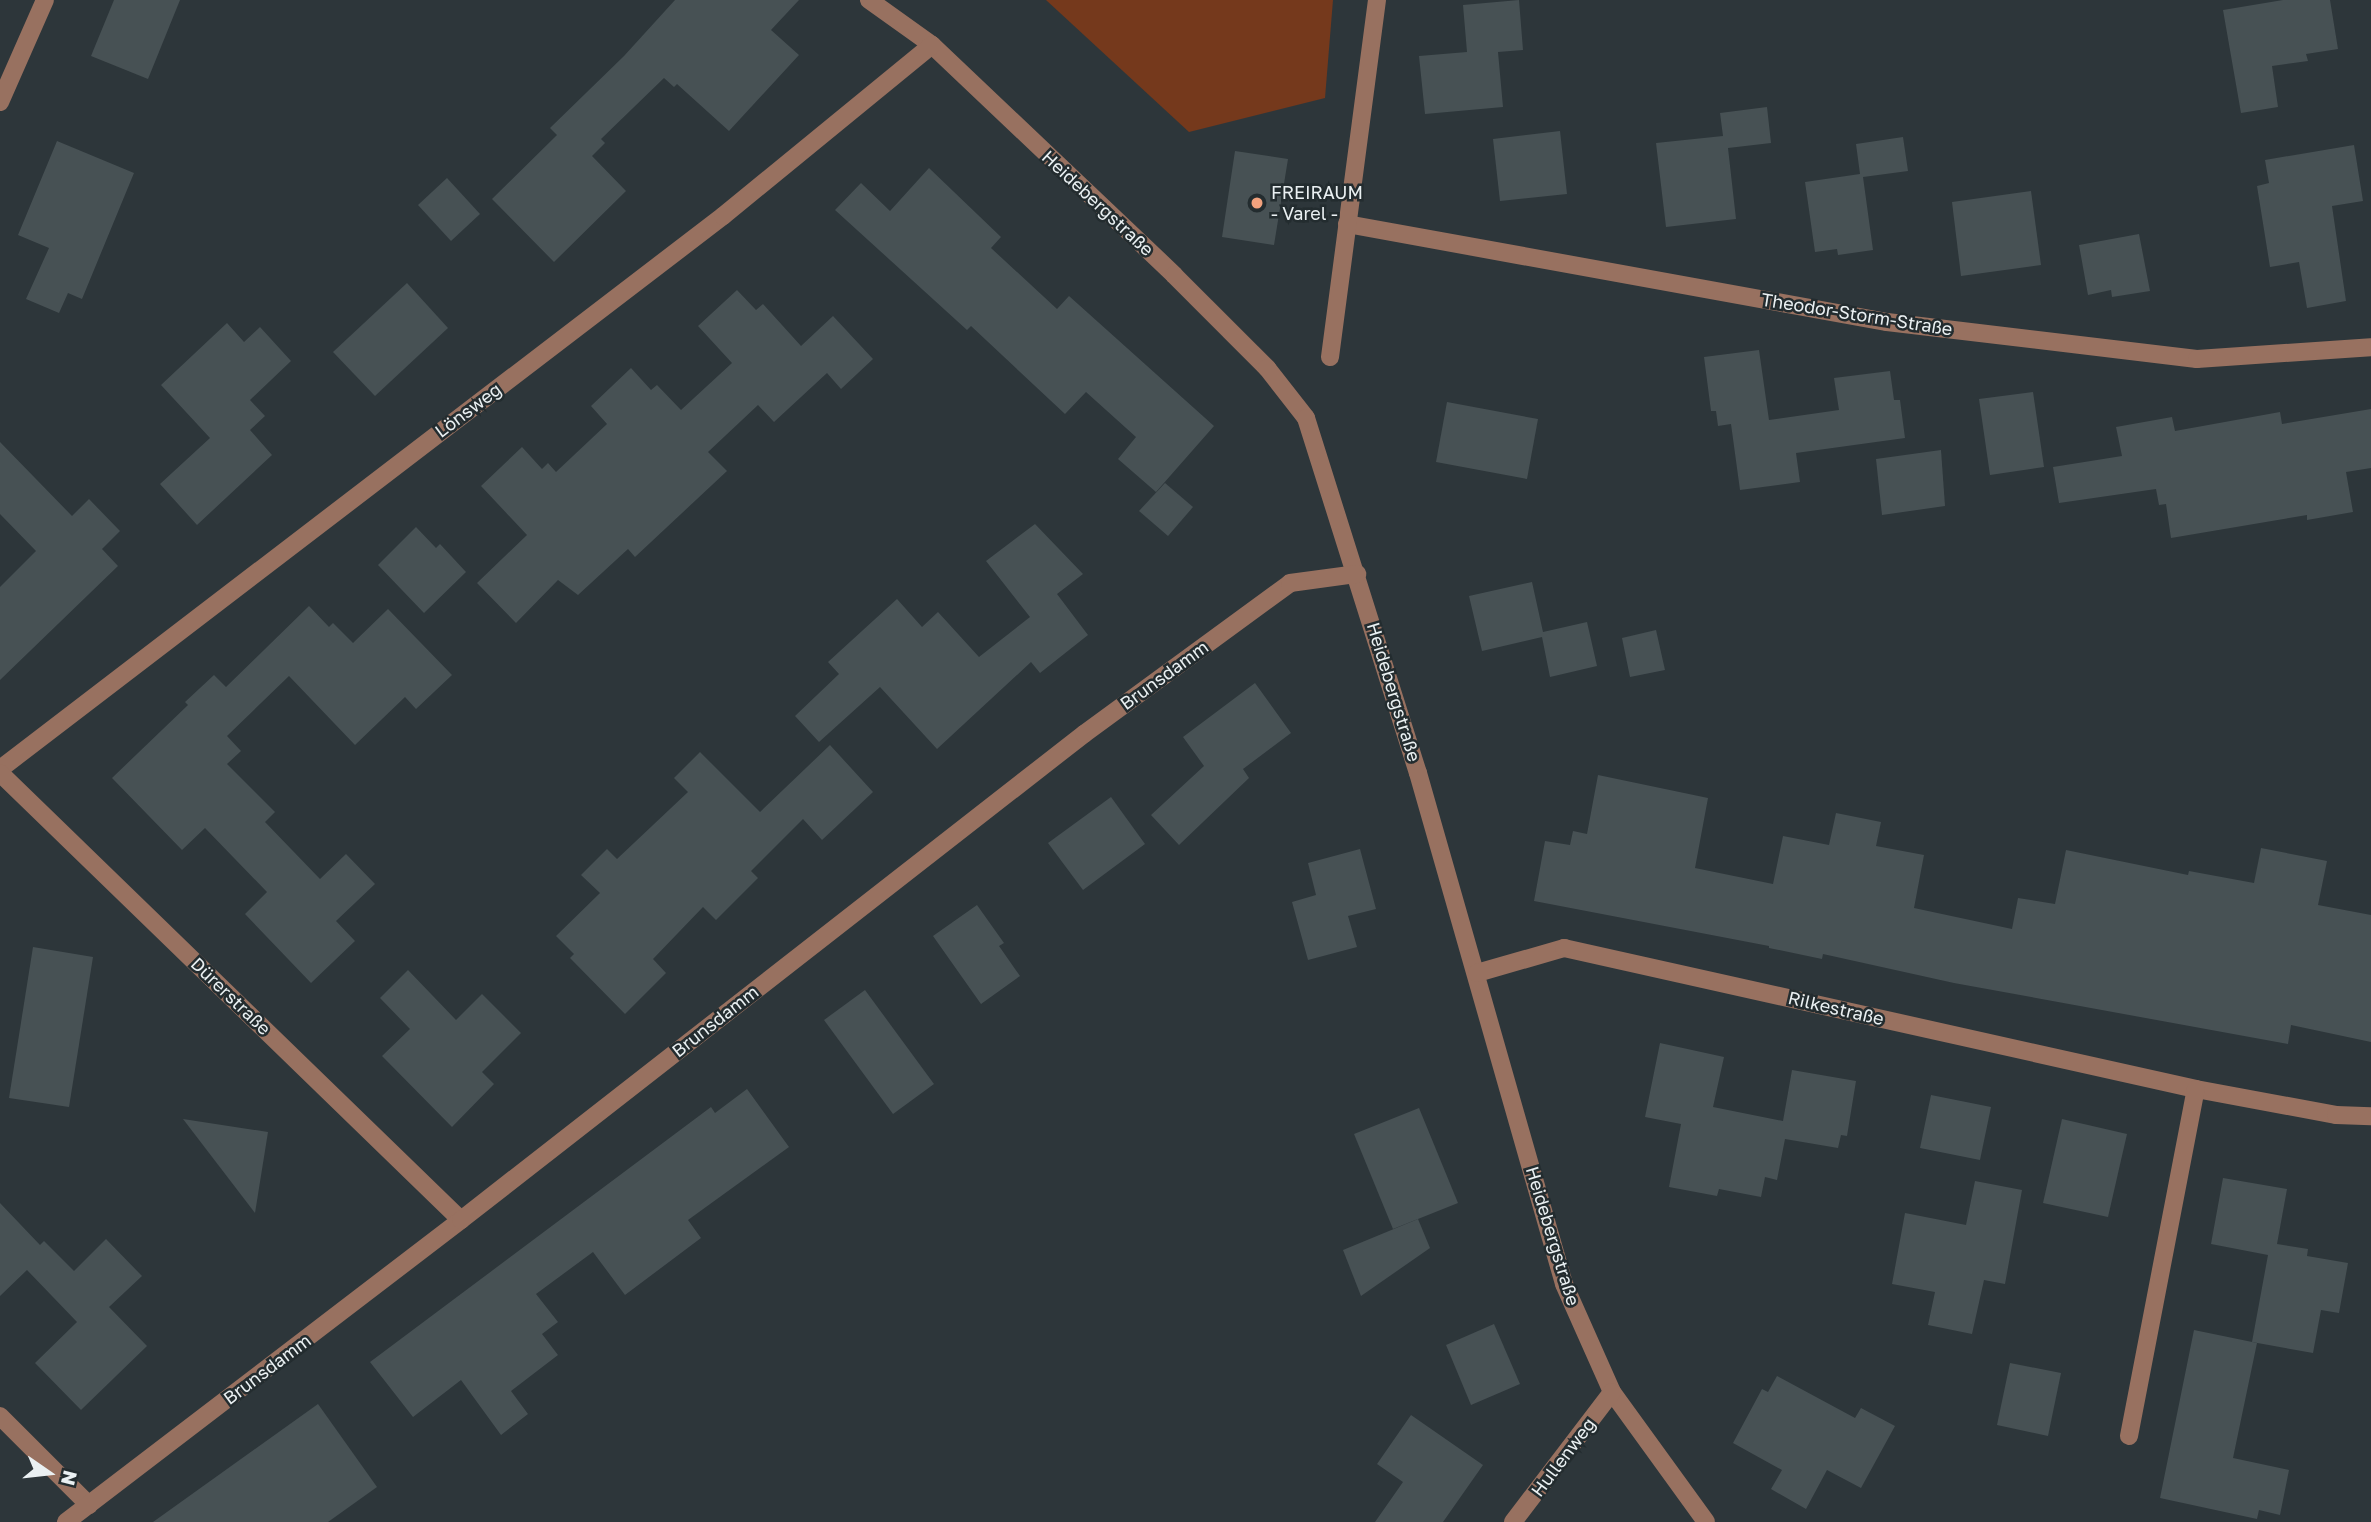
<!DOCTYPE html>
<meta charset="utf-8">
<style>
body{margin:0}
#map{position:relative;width:2371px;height:1522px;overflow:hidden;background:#2d363a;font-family:"Golos Text",sans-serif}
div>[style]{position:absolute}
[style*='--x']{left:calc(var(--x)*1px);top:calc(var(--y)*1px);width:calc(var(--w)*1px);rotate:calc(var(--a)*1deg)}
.green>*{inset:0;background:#75391c}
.building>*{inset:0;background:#475154}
.minor>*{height:18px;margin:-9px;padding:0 9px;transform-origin:9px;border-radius:9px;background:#987160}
.dots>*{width:19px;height:19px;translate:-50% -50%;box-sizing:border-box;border:4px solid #232c2f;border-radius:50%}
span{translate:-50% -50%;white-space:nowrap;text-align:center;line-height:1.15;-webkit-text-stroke:5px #232c2f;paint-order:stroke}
.poi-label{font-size:18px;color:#eaf0f2}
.left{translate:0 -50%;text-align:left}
.street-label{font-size:18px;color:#eaf0f2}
.north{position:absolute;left:14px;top:1438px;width:70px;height:70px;-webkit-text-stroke:5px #232c2f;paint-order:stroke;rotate:104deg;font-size:19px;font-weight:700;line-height:28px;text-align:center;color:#eaf0f2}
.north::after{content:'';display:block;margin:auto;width:24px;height:32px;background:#eaf0f2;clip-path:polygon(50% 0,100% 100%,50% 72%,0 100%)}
</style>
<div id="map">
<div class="green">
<i style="clip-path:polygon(1046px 0,1333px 0,1325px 98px,1189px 132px)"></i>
</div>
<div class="building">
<i style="clip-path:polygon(114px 0,180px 0,148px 79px,91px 56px)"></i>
<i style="clip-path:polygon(675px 0,799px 0,771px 30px,799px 55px,729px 131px,677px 84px,674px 87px,664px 78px,601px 139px,605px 143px,592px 156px,626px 191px,554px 262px,492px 199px,557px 135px,550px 128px,624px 56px)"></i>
<i style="clip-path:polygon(1519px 0,1523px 50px,1498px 52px,1503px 107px,1425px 114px,1419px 56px,1467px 52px,1463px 5px)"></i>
<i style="clip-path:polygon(2283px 0,2330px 0,2338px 49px,2306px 54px,2308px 61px,2272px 66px,2278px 107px,2241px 113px,2223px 10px)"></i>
<i style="clip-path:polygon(1767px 107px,1771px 143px,1728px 148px,1736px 219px,1666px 227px,1656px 143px,1723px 136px,1720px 113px)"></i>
<i style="clip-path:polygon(1560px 131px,1567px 194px,1500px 201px,1493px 139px)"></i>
<i style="clip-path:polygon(1903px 137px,1908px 171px,1863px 177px,1873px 250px,1838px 255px,1837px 249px,1815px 252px,1805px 182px,1860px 174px,1856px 144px)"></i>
<i style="clip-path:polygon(57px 141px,134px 173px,82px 299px,68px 293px,59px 313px,26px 299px,49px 248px,18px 235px)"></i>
<i style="clip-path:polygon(2354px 145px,2363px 201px,2332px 206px,2346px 301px,2307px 308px,2299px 262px,2270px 267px,2257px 186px,2269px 183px,2265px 160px)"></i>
<i style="clip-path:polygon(1235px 151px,1288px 159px,1274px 245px,1222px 237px)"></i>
<i style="clip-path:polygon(929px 168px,1001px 237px,991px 248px,1057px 309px,1069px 296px,1214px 426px,1156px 492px,1118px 459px,1136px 437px,1086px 392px,1065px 414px,971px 326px,967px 330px,835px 210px,861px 183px,890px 211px)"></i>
<i style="clip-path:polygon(447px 178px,480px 214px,451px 241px,418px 205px)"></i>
<i style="clip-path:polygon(2031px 191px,2041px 265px,1961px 276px,1952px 202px)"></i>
<i style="clip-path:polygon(2139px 234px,2150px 291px,2112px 297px,2111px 290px,2088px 295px,2079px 245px)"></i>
<i style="clip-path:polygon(407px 283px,448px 328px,375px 396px,333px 352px)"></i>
<i style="clip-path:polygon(737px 290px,756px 310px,763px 304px,801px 346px,833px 316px,873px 359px,841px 389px,827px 373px,774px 422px,758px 405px,708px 452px,727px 471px,635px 557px,628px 549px,578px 595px,558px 580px,516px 623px,477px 583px,527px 535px,481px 486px,522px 447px,542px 469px,548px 463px,556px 472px,607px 424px,591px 406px,631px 368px,651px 390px,657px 385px,681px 410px,732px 363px,698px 326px)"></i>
<i style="clip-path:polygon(227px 323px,244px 342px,260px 327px,291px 361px,250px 400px,265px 416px,250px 430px,272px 455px,197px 525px,160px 484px,210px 438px,161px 385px)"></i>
<i style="clip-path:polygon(1759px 350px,1769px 420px,1839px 410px,1834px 378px,1890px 371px,1894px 400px,1900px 400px,1905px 438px,1796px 453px,1800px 482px,1740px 490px,1731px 424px,1718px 426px,1716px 411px,1711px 411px,1704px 357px)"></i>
<i style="clip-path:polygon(2033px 392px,2044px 467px,1990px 475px,1979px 399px)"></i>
<i style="clip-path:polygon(1447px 402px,1538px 419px,1527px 479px,1436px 462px)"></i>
<i style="clip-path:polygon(2371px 409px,2371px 468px,2346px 472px,2353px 512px,2307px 520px,2307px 515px,2171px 538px,2166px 504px,2159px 505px,2156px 489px,2059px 503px,2053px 467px,2122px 456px,2116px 427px,2172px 417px,2175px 431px,2280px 412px,2282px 424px)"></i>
<i style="clip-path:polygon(0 442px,72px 516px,89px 499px,120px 531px,102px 549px,118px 566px,0 680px,0 587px,36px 551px,0 514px)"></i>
<i style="clip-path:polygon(1941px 450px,1945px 506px,1882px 515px,1876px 459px)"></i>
<i style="clip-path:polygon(1165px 483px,1193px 507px,1168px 536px,1139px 511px)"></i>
<i style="clip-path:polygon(1035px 524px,1083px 574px,1057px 594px,1088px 635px,1040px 673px,1031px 662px,937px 749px,880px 687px,819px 742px,795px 716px,839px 674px,828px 662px,897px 599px,922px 627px,938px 612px,979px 657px,1030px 617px,986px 561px)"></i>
<i style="clip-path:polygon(416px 527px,436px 548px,440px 544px,466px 572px,424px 613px,378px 565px)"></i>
<i style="clip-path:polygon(1532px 582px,1543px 632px,1587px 622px,1597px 666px,1550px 677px,1542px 637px,1482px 651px,1469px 596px)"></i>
<i style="clip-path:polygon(309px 606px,329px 627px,333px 623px,353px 643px,388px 609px,452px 675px,416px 709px,405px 697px,355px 745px,289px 676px,227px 736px,241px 751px,227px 764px,275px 812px,265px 822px,320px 879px,346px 854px,375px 884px,336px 921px,355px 941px,311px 983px,245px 914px,267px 892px,205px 828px,182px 850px,112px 778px,188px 705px,185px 702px,214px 675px,226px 687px)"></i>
<i style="clip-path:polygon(1656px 630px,1665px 670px,1630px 677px,1622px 638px)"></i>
<i style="clip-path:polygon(1255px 683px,1291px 733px,1243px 769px,1249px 778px,1179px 845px,1151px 815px,1204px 766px,1183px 737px)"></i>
<i style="clip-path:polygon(830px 745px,873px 792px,822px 840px,803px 819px,751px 871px,758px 878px,716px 920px,703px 907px,653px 959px,666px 973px,625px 1014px,570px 958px,574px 954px,556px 936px,600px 893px,581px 875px,607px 849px,617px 859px,688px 792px,674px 778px,700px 752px,760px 812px)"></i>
<i style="clip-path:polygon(1598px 775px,1708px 798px,1695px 868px,1773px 884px,1783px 836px,1829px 845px,1836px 813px,1881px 822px,1876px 846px,1924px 855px,1914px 908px,2012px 929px,2018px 898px,2055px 904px,2066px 850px,2188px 875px,2189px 871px,2254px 883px,2261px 848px,2327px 861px,2318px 905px,2371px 915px,2371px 1042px,2291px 1025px,2288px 1044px,1954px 983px,1823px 954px,1822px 959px,1769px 948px,1769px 946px,1534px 901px,1545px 841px,1570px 845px,1573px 831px,1587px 834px)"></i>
<i style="clip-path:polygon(1111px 797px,1145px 844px,1083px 890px,1048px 843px)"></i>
<i style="clip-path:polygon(1360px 849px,1376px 909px,1348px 916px,1357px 947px,1308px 960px,1292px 902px,1316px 895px,1308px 863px)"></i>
<i style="clip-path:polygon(977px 905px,1004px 943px,999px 946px,1020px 976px,981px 1004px,933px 936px)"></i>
<i style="clip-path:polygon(33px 947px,93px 957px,69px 1107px,9px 1098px)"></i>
<i style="clip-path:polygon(408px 970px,456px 1020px,482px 994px,521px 1033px,482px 1072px,494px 1084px,452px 1127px,382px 1056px,410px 1029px,380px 998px)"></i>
<i style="clip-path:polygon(865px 990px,934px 1084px,893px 1114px,824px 1020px)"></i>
<i style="clip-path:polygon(1660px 1043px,1724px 1057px,1713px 1107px,1783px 1121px,1792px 1070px,1856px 1081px,1847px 1136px,1841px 1135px,1838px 1148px,1785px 1139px,1777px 1180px,1765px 1177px,1761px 1197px,1719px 1189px,1717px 1196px,1669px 1187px,1681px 1124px,1645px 1117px)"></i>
<i style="clip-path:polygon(747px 1089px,789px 1147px,688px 1220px,701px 1238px,625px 1295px,593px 1252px,536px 1294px,558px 1322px,542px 1334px,558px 1355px,511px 1391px,528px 1414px,501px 1435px,461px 1380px,413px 1417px,370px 1362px,711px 1107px,715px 1113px)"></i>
<i style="clip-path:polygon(1931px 1095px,1991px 1107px,1980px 1160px,1920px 1148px)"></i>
<i style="clip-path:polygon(1419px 1108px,1458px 1203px,1393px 1229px,1354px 1134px)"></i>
<i style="clip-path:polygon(183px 1119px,268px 1132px,255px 1213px)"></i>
<i style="clip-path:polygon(2062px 1119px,2127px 1134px,2108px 1217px,2043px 1203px)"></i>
<i style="clip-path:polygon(2223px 1178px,2287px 1189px,2277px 1244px,2308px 1249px,2307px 1256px,2348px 1263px,2339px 1313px,2321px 1310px,2313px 1353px,2252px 1342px,2268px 1255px,2211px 1244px)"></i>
<i style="clip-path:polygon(1975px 1181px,2022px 1190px,2005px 1284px,1984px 1280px,1972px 1334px,1928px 1325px,1935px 1292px,1892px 1284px,1905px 1213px,1966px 1225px)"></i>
<i style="clip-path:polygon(0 1203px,40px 1245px,44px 1241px,74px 1271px,106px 1239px,142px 1276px,109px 1307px,147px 1346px,81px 1410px,35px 1363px,77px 1322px,27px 1270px,0 1296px)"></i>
<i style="clip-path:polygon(1418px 1219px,1430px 1248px,1361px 1296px,1343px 1250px)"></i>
<i style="clip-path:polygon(1494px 1324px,1520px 1384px,1471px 1405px,1446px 1345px)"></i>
<i style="clip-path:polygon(2194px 1330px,2257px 1343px,2233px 1458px,2289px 1470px,2280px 1515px,2259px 1510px,2257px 1519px,2160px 1498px)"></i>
<i style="clip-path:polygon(2010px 1363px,2061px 1373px,2048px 1436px,1997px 1425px)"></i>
<i style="clip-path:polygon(1777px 1376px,1855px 1418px,1861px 1408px,1895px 1426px,1861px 1488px,1827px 1470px,1806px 1509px,1771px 1489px,1782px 1470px,1733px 1443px,1762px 1389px,1768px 1392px)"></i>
<i style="clip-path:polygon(318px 1404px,377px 1487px,328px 1522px,153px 1522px)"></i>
<i style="clip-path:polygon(1411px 1415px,1483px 1465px,1443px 1522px,1375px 1522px,1403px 1482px,1377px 1464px)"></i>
</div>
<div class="minor">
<i style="--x:869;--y:0;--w:77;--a:35.5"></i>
<i style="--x:932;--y:45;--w:334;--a:43.5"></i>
<i style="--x:1174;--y:275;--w:132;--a:45"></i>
<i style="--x:1267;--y:368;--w:63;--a:52"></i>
<i style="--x:1306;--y:418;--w:372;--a:72.5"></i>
<i style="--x:1418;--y:773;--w:531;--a:74.05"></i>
<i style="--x:1564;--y:1284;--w:118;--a:66"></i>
<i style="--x:1612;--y:1392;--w:160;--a:54.1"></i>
<i style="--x:0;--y:102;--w:111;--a:-66.2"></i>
<i style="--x:1347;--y:224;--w:549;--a:10.29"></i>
<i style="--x:1887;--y:322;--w:312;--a:6.8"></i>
<i style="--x:2197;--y:359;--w:174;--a:-3.9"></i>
<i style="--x:1330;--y:357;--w:360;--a:-82.5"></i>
<i style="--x:0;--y:769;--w:910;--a:-37.41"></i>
<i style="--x:723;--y:216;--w:270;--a:-39.3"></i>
<i style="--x:0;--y:773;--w:642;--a:44.12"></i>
<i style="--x:1477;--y:973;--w:91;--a:-16"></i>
<i style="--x:1564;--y:948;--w:648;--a:12.58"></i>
<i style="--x:2196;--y:1089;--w:142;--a:10.5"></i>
<i style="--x:2336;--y:1115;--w:35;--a:2"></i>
<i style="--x:0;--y:1416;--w:126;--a:45"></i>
<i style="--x:2129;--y:1436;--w:353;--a:-79.1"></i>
<i style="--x:66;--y:1522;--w:497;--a:-37.4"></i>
<i style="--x:461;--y:1220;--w:790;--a:-37.96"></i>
<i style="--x:1084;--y:734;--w:255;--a:-36.2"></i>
<i style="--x:1290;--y:583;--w:68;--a:-7.7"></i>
<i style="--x:1513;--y:1522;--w:163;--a:-52.7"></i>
</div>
<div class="dots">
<i style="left:1257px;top:203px;background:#f1a17d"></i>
</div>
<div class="poi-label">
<span class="left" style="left:1271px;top:203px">FREIRAUM<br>- Varel -</span>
</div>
<div class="street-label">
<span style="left:1098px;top:203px;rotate:43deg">Heidebergstraße</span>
<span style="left:1857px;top:314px;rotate:9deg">Theodor-Storm-Straße</span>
<span style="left:468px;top:410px;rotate:-37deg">Lönsweg</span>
<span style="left:1164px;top:675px;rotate:-36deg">Brunsdamm</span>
<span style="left:1394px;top:692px;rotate:73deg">Heidebergstraße</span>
<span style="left:231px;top:996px;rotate:44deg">Dürerstraße</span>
<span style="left:1836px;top:1008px;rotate:13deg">Rilkestraße</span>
<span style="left:715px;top:1021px;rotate:-38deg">Brunsdamm</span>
<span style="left:1553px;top:1236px;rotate:73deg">Heidebergstraße</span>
<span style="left:267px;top:1369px;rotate:-37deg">Brunsdamm</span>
<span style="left:1563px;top:1457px;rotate:-53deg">Hullenweg</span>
</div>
<div class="north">N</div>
</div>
